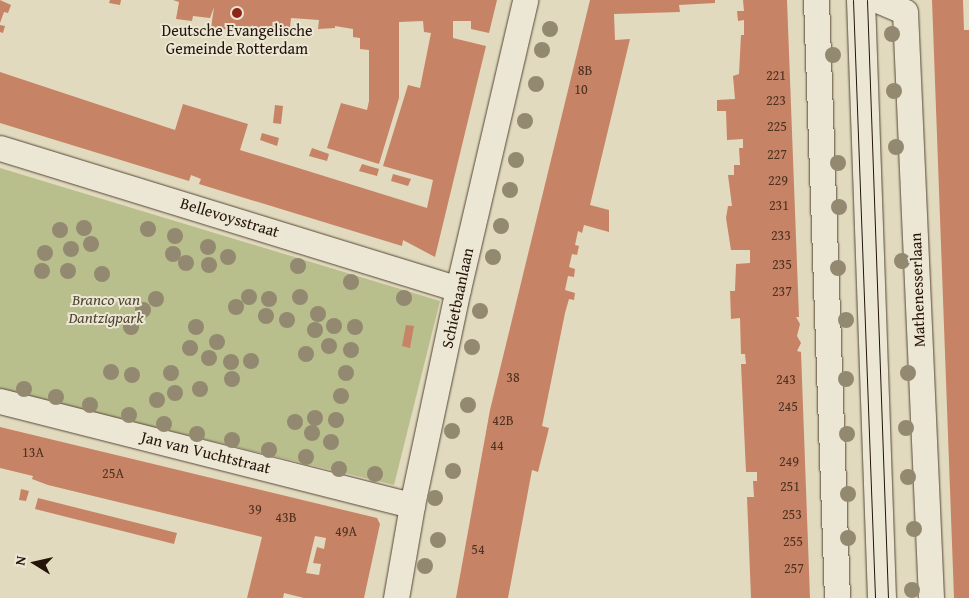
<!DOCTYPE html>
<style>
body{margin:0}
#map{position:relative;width:969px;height:598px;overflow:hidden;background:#e2dabe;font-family:"Gentium Book Plus",serif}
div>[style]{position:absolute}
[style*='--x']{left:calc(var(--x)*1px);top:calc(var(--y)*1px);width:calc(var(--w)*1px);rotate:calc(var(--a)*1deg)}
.green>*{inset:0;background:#b9be8d}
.building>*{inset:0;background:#c68365}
.roads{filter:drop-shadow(0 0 1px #544636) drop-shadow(0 0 1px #544636)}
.street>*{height:25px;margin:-12.5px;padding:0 12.5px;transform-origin:12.5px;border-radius:12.5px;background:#ece7d5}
.secondary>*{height:28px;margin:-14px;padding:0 14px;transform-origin:14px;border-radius:14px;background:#ece7d5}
.tram>*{height:1px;margin:-0.5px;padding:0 0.5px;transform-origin:0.5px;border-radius:0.5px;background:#241409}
.trees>*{width:16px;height:16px;margin:-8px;border-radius:50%;background:#928970}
.dots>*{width:14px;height:14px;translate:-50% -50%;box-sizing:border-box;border:2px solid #ece7d5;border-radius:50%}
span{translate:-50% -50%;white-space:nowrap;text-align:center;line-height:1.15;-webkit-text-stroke:4px #ece7d5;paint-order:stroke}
.number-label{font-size:14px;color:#4c3020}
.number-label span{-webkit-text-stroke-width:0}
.poi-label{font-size:16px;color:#241409}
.street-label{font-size:16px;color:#241409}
.park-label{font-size:16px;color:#514731;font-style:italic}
.north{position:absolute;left:10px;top:538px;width:50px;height:50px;-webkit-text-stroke:4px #ece7d5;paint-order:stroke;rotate:280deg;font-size:14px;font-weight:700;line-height:20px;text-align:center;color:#241409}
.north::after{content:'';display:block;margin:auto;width:18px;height:22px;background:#241409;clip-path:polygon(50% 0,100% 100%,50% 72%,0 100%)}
</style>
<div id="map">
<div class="green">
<i style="clip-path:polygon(0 168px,440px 301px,394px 485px,0 390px)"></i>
</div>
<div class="building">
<i style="clip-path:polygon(0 0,11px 5px,8px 13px,4px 12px,0 23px)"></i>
<i style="clip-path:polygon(110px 0,121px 0,120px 5px,109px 3px)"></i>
<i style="clip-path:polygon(173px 0,497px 0,489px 33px,471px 29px,471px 21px,453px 21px,453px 38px,486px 46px,435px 257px,403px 240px,402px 246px,199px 184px,201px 179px,191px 175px,189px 181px,0 123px,0 72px,175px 130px,183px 104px,248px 124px,240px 150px,427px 208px,433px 180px,383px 166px,408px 85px,420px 88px,431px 33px,424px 32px,423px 21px,399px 22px,399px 98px,379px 164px,327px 148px,341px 103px,367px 110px,369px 101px,369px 50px,360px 49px,360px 38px,353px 37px,353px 29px,335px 26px,335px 28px,318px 29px,319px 20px,291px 18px,289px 37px,271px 35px,272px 28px,268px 32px,258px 31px,255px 26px,255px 32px,211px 28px,214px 7px,210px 18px,193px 16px,192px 21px,176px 19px,179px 2px)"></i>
<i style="clip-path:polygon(590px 0,715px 0,715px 3px,679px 5px,680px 12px,614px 14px,615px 40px,630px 39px,590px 205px,609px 210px,609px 232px,584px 225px,582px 233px,578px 231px,575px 245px,579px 246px,577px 255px,572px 254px,569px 267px,575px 269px,574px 277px,568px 276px,565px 290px,575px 293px,574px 300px,569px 299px,565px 313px,542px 426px,549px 428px,538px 472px,532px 470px,508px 598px,456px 598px,490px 410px)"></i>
<i style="clip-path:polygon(743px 0,787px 0,799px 317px,796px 317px,800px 324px,797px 336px,801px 343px,797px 351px,801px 352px,810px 598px,751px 598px,747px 497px,754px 497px,753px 481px,757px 481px,757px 472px,746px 472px,741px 364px,746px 364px,745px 354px,741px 354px,740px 318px,731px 319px,730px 291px,735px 291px,736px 264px,750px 263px,750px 250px,731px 250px,726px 218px,728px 206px,732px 206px,728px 175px,734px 175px,734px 165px,740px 165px,739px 148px,743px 148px,743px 139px,727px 140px,726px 111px,717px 111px,717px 100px,735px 99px,733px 76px,739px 74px,741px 35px,744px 35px,744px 20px,738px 21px,737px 11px,744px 11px)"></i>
<i style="clip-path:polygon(932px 0,963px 0,964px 30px,969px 30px,969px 598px,954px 598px)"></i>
<i style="clip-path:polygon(0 25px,5px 26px,3px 33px,0 32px)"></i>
<i style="clip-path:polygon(275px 105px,283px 106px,281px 124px,273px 123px)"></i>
<i style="clip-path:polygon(262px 133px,279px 138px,277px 146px,260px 140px)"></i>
<i style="clip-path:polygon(312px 148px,329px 154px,327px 161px,309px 156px)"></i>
<i style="clip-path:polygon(362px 164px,379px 169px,377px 176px,359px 171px)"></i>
<i style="clip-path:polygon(393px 174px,411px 179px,408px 186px,391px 181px)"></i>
<i style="clip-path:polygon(406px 325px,414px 326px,410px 348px,402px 346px)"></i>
<i style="clip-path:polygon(evenodd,0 427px,377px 518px,380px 524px,364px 598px,304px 598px,284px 593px,283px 598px,247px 598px,262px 537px,48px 485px,32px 479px,33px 476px,0 468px,0 427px,315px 536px,326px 538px,324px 549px,317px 547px,313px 563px,321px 564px,319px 575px,306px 573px,315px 536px)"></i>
<i style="clip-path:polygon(21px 489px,29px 491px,26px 501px,19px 500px)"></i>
<i style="clip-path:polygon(38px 498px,177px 533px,174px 544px,35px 509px)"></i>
</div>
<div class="roads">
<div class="street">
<i style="--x:816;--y:0;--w:598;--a:87.99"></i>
<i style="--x:877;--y:0;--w:30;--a:23"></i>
<i style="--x:905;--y:12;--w:587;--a:87.46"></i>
<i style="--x:0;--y:148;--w:479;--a:17.1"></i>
<i style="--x:0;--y:401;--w:425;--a:14.2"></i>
<i style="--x:396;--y:598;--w:94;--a:-80.2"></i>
<i style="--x:412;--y:505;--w:221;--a:-78"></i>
<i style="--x:458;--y:289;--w:297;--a:-76.9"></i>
</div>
<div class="secondary">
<i style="--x:861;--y:0;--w:598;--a:87.99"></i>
</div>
</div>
<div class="tram">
<i style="--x:853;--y:0;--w:598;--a:87.89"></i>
<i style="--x:867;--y:0;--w:598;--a:87.99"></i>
</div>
<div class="trees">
<i style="left:550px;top:29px"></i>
<i style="left:892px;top:34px"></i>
<i style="left:542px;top:50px"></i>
<i style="left:833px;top:55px"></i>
<i style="left:536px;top:84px"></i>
<i style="left:894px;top:91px"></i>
<i style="left:525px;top:121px"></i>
<i style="left:896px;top:147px"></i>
<i style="left:516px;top:160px"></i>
<i style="left:838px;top:163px"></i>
<i style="left:510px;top:190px"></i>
<i style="left:839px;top:207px"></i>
<i style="left:501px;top:226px"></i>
<i style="left:84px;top:228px"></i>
<i style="left:148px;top:229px"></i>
<i style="left:60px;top:230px"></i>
<i style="left:175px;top:236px"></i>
<i style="left:91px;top:244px"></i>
<i style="left:208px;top:247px"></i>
<i style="left:71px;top:249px"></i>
<i style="left:45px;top:253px"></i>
<i style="left:173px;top:254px"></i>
<i style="left:228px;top:257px"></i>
<i style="left:493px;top:257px"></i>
<i style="left:902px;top:261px"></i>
<i style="left:186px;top:263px"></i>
<i style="left:209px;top:265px"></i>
<i style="left:298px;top:266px"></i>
<i style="left:838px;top:268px"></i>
<i style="left:42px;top:271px"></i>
<i style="left:68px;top:271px"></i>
<i style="left:102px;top:274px"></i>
<i style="left:351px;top:282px"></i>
<i style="left:249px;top:297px"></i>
<i style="left:300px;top:297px"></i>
<i style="left:404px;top:298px"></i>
<i style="left:156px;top:299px"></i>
<i style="left:269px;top:299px"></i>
<i style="left:236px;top:307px"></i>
<i style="left:143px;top:310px"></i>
<i style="left:480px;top:311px"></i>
<i style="left:318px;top:314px"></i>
<i style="left:266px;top:316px"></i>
<i style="left:287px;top:320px"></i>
<i style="left:846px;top:320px"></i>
<i style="left:334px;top:326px"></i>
<i style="left:131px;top:327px"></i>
<i style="left:196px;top:327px"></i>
<i style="left:355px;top:327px"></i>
<i style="left:315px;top:330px"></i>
<i style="left:217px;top:342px"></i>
<i style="left:329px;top:346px"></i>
<i style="left:472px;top:347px"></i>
<i style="left:190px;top:348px"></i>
<i style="left:351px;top:350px"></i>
<i style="left:306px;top:354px"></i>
<i style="left:209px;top:358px"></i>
<i style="left:251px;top:361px"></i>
<i style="left:231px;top:362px"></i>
<i style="left:111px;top:372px"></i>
<i style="left:171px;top:373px"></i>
<i style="left:346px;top:373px"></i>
<i style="left:908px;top:373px"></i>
<i style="left:132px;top:375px"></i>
<i style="left:232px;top:379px"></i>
<i style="left:846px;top:379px"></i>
<i style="left:24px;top:389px"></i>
<i style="left:200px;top:389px"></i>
<i style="left:175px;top:393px"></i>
<i style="left:341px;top:396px"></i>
<i style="left:56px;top:397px"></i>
<i style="left:157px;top:400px"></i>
<i style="left:90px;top:405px"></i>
<i style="left:468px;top:405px"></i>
<i style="left:129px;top:415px"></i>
<i style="left:315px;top:418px"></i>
<i style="left:336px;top:420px"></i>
<i style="left:295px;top:422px"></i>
<i style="left:164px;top:424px"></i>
<i style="left:906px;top:428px"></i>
<i style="left:452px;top:431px"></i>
<i style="left:312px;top:433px"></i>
<i style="left:197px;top:434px"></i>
<i style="left:847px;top:434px"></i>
<i style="left:232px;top:440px"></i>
<i style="left:331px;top:442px"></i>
<i style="left:269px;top:450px"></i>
<i style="left:306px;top:457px"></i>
<i style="left:339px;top:469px"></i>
<i style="left:453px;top:471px"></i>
<i style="left:375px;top:474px"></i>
<i style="left:908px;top:477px"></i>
<i style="left:848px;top:494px"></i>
<i style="left:435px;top:498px"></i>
<i style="left:914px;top:529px"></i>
<i style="left:848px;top:538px"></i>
<i style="left:438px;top:540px"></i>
<i style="left:425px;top:566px"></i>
<i style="left:912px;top:590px"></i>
</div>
<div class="dots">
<i style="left:237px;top:13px;background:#8f2418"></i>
</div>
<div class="number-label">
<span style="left:585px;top:70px">8B</span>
<span style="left:776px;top:75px">221</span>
<span style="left:581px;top:89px">10</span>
<span style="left:776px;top:100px">223</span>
<span style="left:777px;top:126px">225</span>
<span style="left:777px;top:154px">227</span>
<span style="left:778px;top:180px">229</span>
<span style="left:779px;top:205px">231</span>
<span style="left:781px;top:235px">233</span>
<span style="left:782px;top:264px">235</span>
<span style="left:782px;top:291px">237</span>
<span style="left:513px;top:377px">38</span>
<span style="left:786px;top:379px">243</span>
<span style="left:788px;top:406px">245</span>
<span style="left:503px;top:420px">42B</span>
<span style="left:497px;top:445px">44</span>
<span style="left:33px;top:452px">13A</span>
<span style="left:789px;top:461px">249</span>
<span style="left:113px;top:473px">25A</span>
<span style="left:790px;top:486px">251</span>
<span style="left:255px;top:509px">39</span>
<span style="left:792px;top:514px">253</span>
<span style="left:286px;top:517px">43B</span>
<span style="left:346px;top:531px">49A</span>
<span style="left:793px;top:541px">255</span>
<span style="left:478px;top:549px">54</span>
<span style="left:794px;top:568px">257</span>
</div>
<div class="poi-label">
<span style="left:237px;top:39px">Deutsche Evangelische<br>Gemeinde Rotterdam</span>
</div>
<div class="street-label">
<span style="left:230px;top:217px;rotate:17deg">Bellevoysstraat</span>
<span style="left:917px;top:290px;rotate:-92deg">Mathenesserlaan</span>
<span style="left:457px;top:298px;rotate:-78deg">Schietbaanlaan</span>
<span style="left:206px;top:452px;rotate:14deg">Jan van Vuchtstraat</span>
</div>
<div class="park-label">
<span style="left:106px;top:308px">Branco van<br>Dantzigpark</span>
</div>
<div class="north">N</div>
</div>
